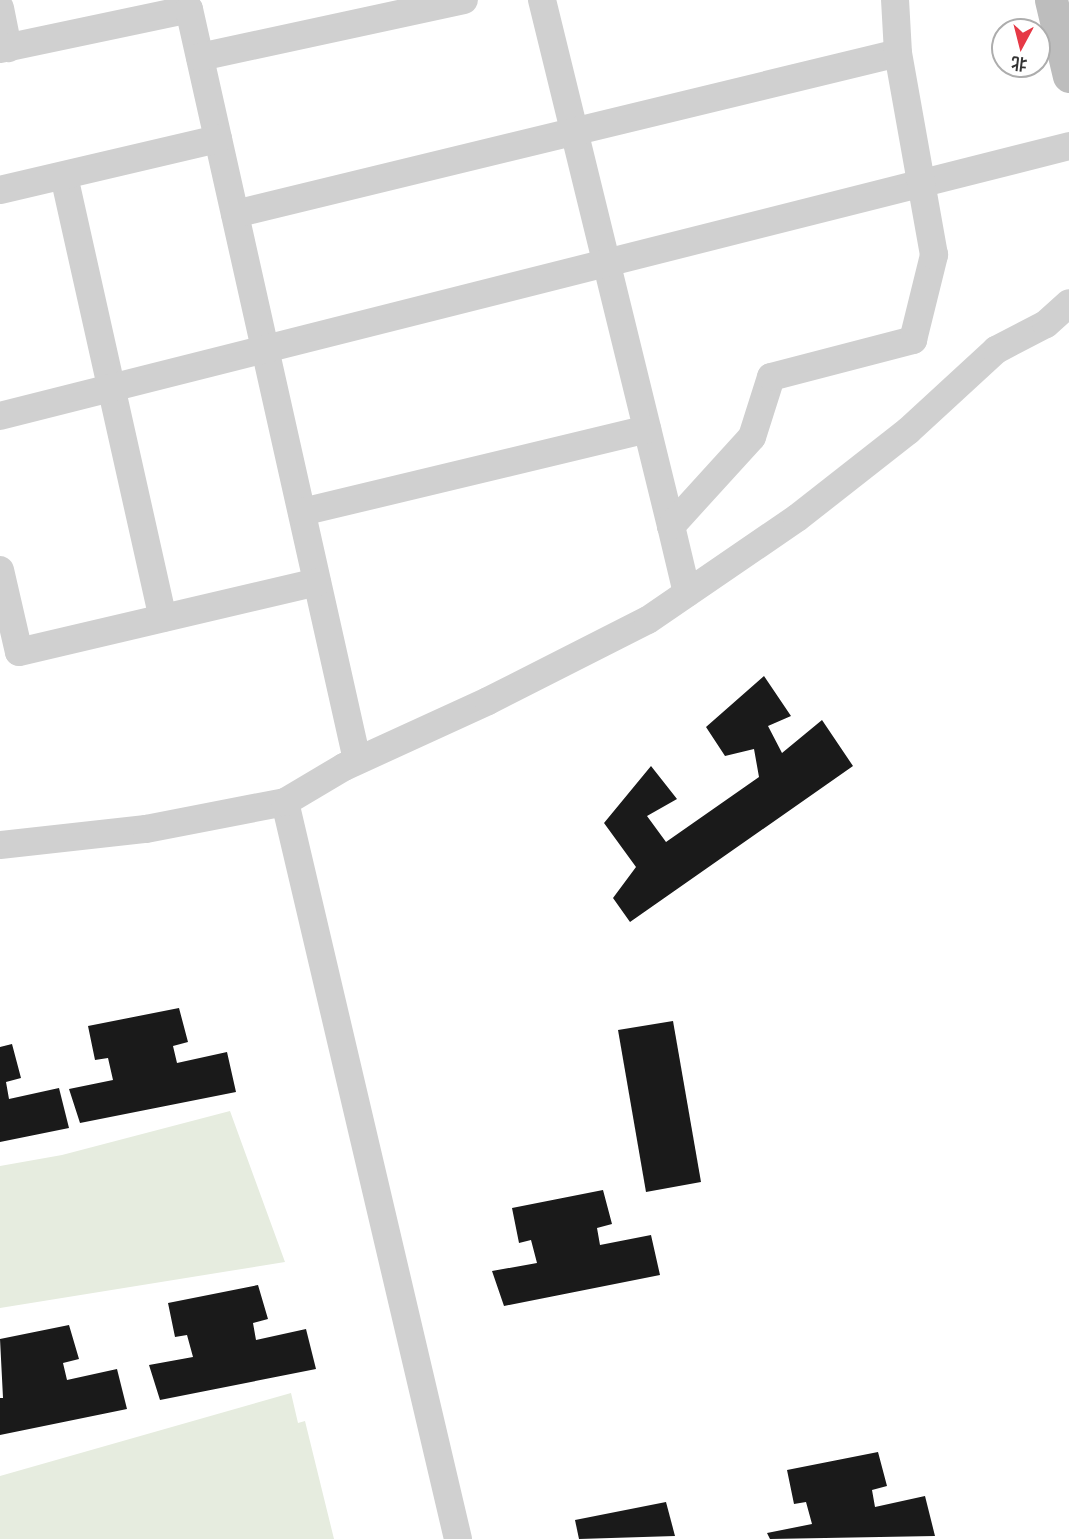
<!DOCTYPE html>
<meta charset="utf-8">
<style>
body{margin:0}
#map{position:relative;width:1069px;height:1539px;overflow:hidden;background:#fff;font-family:"Golos Text","Noto Sans SC",sans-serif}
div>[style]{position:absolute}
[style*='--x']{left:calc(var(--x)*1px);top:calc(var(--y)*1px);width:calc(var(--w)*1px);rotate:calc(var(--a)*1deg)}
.green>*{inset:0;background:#e6ecdf}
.building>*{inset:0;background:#1a1a1a}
.street>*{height:28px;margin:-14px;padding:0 14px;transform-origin:14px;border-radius:14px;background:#d0d0d0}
.secondary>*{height:33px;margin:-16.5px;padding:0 16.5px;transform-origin:16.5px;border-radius:16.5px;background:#bdbdbd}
span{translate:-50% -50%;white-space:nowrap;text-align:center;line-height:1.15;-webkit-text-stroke:6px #fff;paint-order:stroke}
.north{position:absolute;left:991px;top:18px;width:60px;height:60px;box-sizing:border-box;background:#fff;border:2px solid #adadad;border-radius:50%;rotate:187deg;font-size:16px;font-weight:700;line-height:24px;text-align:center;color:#333}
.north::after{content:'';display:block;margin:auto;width:21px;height:27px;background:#e63946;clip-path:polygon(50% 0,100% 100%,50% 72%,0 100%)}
</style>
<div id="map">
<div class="green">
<i style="clip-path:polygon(230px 1111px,285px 1262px,0 1308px,0 1166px,62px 1155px)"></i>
<i style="clip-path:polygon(291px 1393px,298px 1423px,305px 1421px,334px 1539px,0 1539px,0 1476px)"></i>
</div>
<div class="building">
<i style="clip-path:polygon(764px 676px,791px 716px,768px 726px,782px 753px,822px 720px,853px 766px,630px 922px,613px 898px,636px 867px,604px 823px,651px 766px,677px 799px,647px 816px,666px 842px,759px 777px,754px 749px,725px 756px,706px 727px)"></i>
<i style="clip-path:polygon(179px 1008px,188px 1042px,173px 1046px,177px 1063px,227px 1052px,236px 1092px,80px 1123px,69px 1089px,113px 1080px,108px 1058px,95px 1060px,88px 1026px)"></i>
<i style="clip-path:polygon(673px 1021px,701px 1182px,646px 1192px,618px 1030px)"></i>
<i style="clip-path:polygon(12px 1044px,21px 1078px,6px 1082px,9px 1099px,59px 1088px,69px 1128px,0 1142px,0 1047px)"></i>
<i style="clip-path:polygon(603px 1190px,612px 1224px,597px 1228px,600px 1245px,651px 1235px,660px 1275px,504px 1306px,492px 1271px,537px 1263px,531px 1240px,519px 1243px,512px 1208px)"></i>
<i style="clip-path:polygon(258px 1285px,268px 1319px,253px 1323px,256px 1340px,306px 1329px,316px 1369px,160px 1400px,149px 1365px,193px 1357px,187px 1335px,175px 1337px,168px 1303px)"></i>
<i style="clip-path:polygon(69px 1325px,79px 1359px,63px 1363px,67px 1380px,117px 1369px,127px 1409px,0 1435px,0 1398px,3px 1398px,0 1339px)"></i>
<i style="clip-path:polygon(878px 1452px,887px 1486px,872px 1490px,875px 1507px,925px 1496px,935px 1536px,770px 1539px,767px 1533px,812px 1524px,806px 1502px,794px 1504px,787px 1470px)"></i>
<i style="clip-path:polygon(666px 1502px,675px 1536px,579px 1539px,575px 1520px)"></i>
</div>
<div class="street">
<i style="--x:542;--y:0;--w:542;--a:76.22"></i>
<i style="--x:0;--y:8;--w:41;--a:78.7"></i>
<i style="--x:0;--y:49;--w:193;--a:-11.9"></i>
<i style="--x:189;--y:9;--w:770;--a:77.39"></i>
<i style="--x:200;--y:57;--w:270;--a:-12.2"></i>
<i style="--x:64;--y:176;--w:453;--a:77.4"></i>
<i style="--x:0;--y:190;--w:224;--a:-13.2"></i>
<i style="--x:235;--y:214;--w:682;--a:-13.65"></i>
<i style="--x:0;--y:416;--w:1103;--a:-14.17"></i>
<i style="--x:302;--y:512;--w:355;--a:-13.5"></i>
<i style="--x:0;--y:570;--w:84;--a:77"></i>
<i style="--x:19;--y:652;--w:306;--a:-13.2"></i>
<i style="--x:687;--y:593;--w:69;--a:-103.4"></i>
<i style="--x:671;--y:526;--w:120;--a:-47.7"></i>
<i style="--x:752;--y:437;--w:63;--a:-72.4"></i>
<i style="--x:771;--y:377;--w:147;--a:-14.6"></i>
<i style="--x:913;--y:340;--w:88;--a:-76.1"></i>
<i style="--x:934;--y:255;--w:205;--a:-100.1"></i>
<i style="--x:898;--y:53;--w:53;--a:-93.2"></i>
<i style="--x:285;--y:802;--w:757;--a:76.79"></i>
<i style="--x:0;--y:845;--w:147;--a:-6.3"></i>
<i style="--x:146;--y:829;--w:142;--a:-11"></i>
<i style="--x:285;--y:802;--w:69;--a:-30.7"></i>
<i style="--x:344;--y:767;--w:158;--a:-24.6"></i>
<i style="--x:488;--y:701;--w:179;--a:-26.9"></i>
<i style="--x:648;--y:620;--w:181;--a:-34.4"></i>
<i style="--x:797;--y:518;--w:141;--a:-38.1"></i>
<i style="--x:908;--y:431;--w:120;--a:-42.6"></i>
<i style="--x:996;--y:350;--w:56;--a:-27.5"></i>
<i style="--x:1046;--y:324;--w:31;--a:-42"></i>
</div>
<div class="secondary">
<i style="--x:1051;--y:0;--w:78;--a:76.7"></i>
</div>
<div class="north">北</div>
</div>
